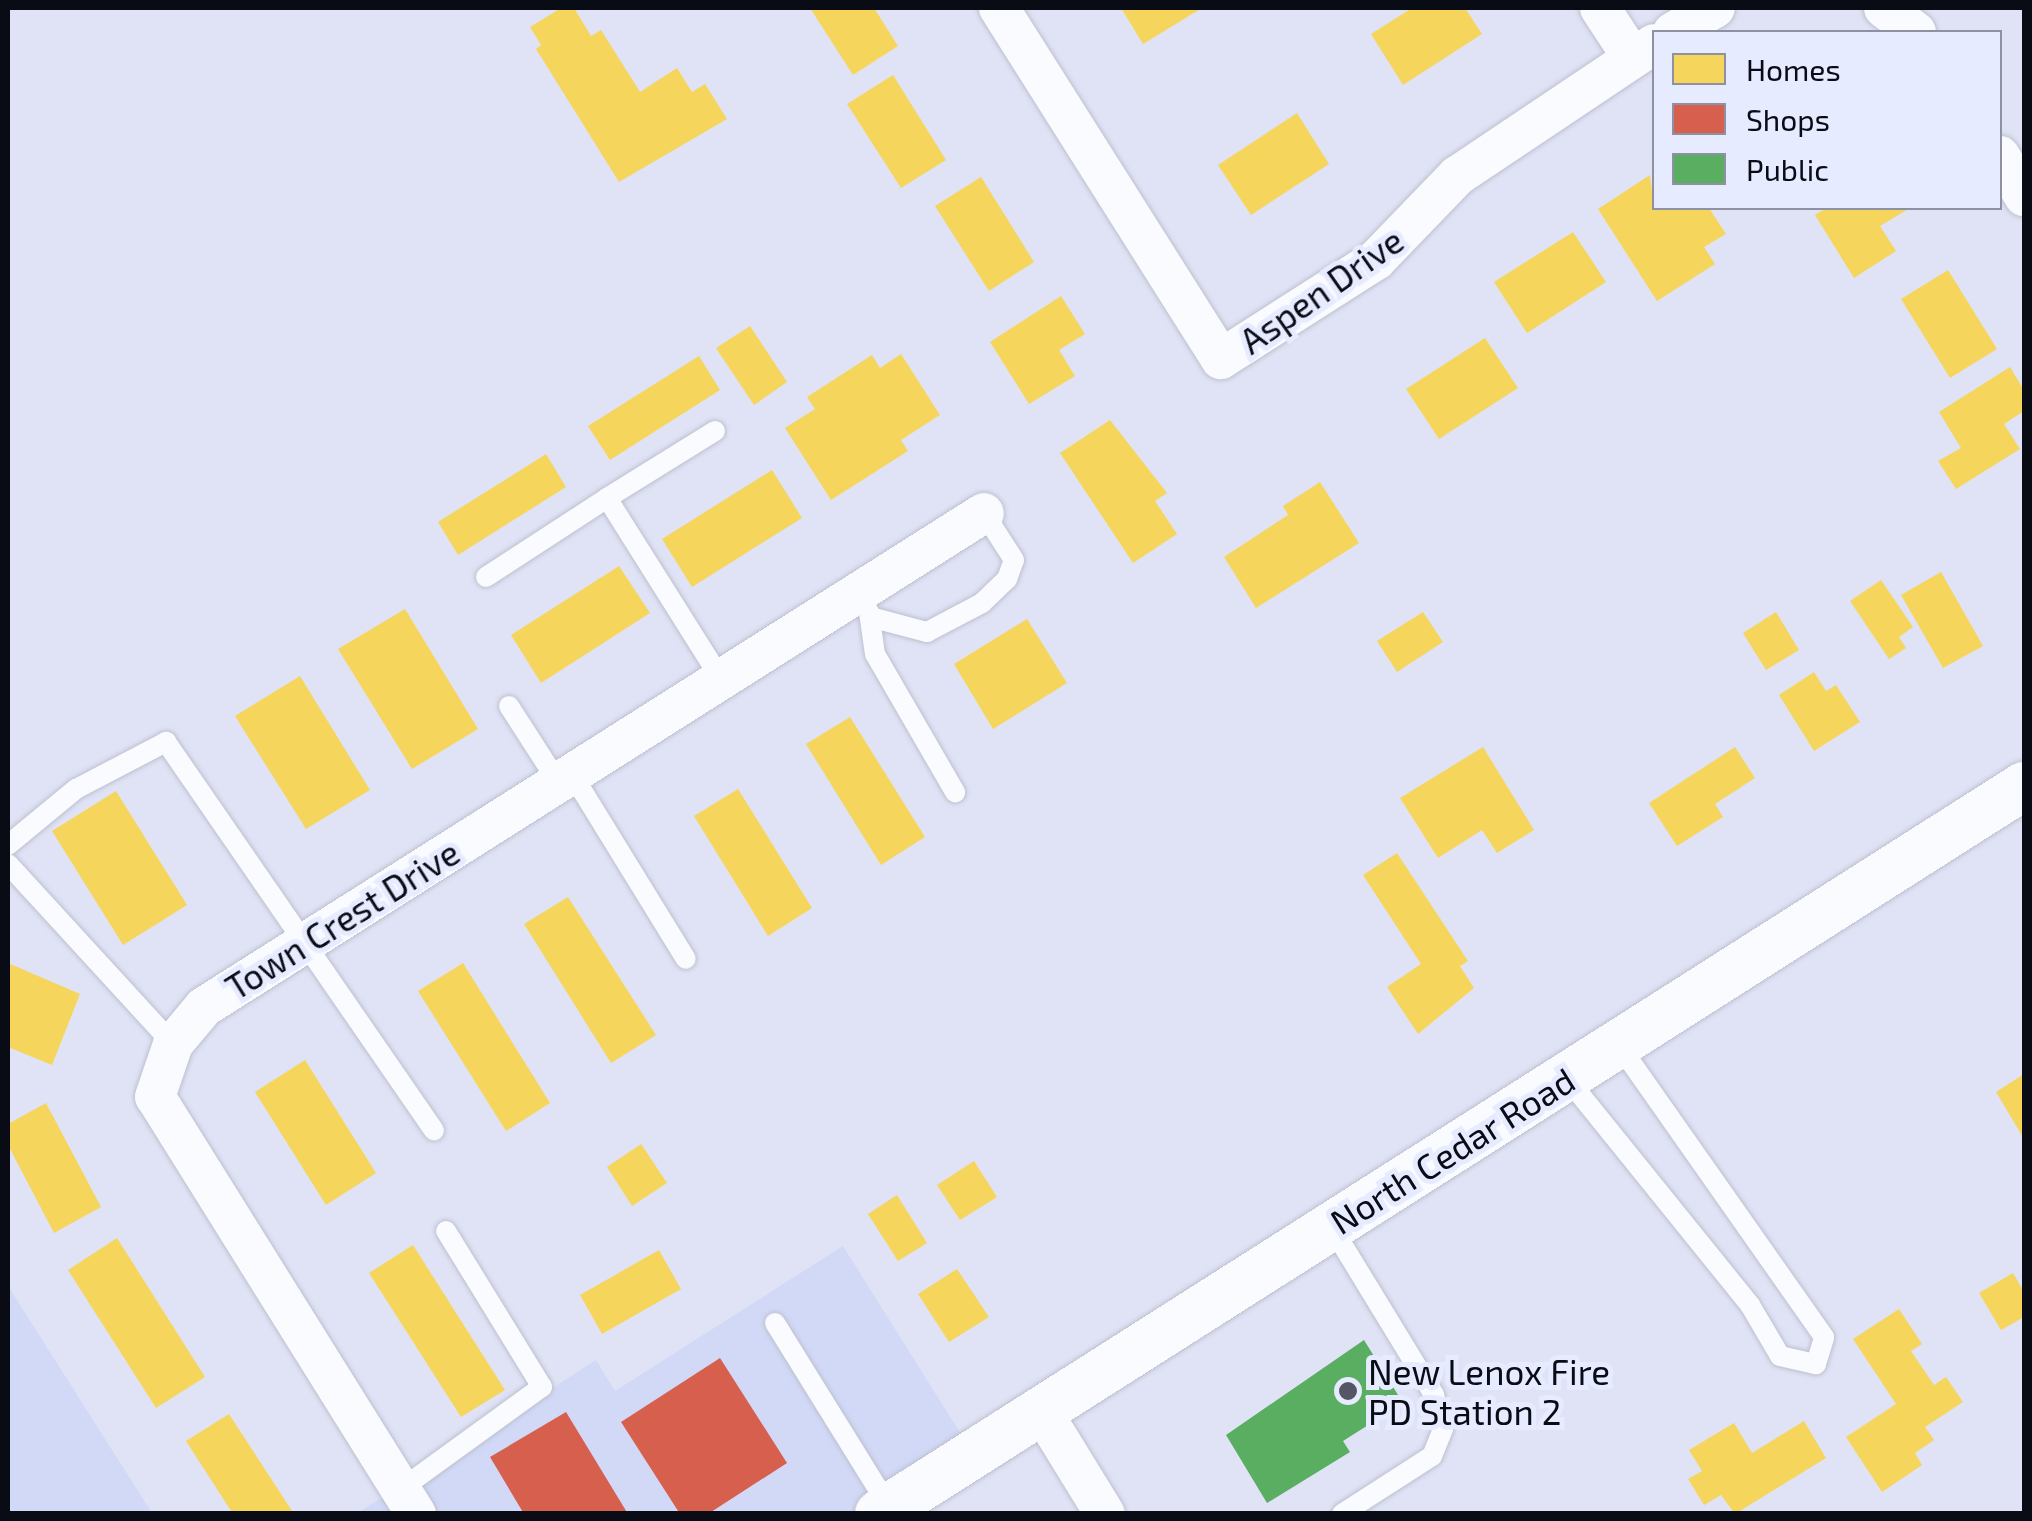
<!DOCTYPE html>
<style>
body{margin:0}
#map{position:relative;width:2032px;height:1521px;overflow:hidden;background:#dfe3f5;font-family:"Exo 2",sans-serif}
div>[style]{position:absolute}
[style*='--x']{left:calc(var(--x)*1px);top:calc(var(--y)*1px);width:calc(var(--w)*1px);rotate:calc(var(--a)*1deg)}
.built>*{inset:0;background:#d2d9f7}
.homes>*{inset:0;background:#f6d55c}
.shops>*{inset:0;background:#d6604d}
.public>*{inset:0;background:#5aae61}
.roads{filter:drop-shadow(0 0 2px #bdc0cf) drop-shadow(0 0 2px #bdc0cf)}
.service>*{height:20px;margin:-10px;padding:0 10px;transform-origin:10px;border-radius:10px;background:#fafbfe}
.minor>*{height:40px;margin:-20px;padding:0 20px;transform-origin:20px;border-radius:20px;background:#fafbfe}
.tertiary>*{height:48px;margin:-24px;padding:0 24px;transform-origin:24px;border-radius:24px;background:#fafbfe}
.dots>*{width:28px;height:28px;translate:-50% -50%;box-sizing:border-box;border:5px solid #e6ebff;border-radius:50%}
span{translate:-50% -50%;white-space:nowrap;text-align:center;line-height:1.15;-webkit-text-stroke:10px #e6ebff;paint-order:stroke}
.street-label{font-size:35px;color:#090b15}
.poi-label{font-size:35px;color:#090b15}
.left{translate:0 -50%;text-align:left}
.frame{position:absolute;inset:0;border:10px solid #090b15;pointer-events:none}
.legend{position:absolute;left:1652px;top:30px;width:350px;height:180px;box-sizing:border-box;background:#e6ebff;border:2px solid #8e91a1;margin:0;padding:12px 18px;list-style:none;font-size:30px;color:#090b15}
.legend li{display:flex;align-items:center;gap:20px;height:50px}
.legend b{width:50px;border:2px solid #8e91a1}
</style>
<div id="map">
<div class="built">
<i style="clip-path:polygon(843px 1246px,969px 1447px,865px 1513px,356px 1514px,596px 1360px,615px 1391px)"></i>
<i style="clip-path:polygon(8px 1286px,152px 1513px,8px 1513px)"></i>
</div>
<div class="homes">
<i style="clip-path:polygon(561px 8px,574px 8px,591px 36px,601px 30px,640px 92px,677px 68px,692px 92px,705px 84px,727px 119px,619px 182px,536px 49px,541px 45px,530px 27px)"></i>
<i style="clip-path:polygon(810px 8px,874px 8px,898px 46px,853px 75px)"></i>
<i style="clip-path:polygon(1121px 8px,1202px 8px,1143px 44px)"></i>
<i style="clip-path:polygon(1412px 8px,1465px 8px,1482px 34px,1403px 85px,1371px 34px)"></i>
<i style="clip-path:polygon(893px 75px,946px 160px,901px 188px,847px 104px)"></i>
<i style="clip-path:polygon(1297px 113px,1329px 164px,1251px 215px,1218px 165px)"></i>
<i style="clip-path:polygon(1650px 175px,1654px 208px,1709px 208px,1726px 234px,1704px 247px,1715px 264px,1657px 301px,1598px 209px)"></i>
<i style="clip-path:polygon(981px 177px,1034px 262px,989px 291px,935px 206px)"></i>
<i style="clip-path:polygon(1826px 208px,1910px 208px,1880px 226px,1896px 251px,1854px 278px,1815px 215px)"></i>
<i style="clip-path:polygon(1573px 232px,1606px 282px,1527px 333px,1494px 282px)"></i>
<i style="clip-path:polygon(1948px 270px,1997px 349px,1950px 378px,1901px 299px)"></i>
<i style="clip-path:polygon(1061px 296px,1085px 334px,1059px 350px,1075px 376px,1029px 404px,990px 342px)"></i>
<i style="clip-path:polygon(750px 326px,787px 382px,754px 405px,716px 348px)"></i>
<i style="clip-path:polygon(1485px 338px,1518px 388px,1439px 439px,1406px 389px)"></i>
<i style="clip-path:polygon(901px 354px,940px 415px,901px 440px,908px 451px,831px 500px,785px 428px,815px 409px,807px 397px,872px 355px,880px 368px)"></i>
<i style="clip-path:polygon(699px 356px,720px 390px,610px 460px,588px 426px)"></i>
<i style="clip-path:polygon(2010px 367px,2024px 390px,2024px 411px,2004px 424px,2020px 449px,1956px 489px,1938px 461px,1961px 448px,1939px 412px)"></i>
<i style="clip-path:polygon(1110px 420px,1167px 493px,1155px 501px,1177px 534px,1133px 563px,1060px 453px)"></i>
<i style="clip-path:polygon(546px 454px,566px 487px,458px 555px,438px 522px)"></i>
<i style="clip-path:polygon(772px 470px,802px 518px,692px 587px,662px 539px)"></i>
<i style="clip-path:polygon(1320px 482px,1359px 543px,1256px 608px,1224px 557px,1288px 515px,1283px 506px)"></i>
<i style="clip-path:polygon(619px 566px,650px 613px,541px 683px,511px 635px)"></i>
<i style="clip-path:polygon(1941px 572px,1983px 646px,1943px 668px,1901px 595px)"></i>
<i style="clip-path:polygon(1881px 580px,1913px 627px,1899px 637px,1906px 648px,1889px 659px,1850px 601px)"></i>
<i style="clip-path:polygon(405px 609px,478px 729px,412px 769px,338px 649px)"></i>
<i style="clip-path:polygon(1423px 612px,1443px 642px,1397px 672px,1377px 641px)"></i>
<i style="clip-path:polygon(1776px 612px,1799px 650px,1766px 670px,1743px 633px)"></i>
<i style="clip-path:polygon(1027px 619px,1067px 683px,993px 729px,954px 664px)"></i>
<i style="clip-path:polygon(1814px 672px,1826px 691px,1836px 685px,1860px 722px,1814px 751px,1779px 695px)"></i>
<i style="clip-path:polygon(300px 676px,370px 790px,306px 829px,235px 716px)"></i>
<i style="clip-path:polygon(850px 717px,925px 837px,881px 865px,806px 744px)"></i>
<i style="clip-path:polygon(1483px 747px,1534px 830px,1497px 853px,1482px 830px,1438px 858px,1400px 798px)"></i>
<i style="clip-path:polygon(1735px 747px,1755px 778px,1715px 804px,1723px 817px,1677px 846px,1649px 803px)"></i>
<i style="clip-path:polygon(738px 789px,812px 908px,768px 936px,694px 816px)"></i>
<i style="clip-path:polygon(116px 791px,187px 905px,123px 945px,52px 831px)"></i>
<i style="clip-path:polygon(1397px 853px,1468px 961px,1460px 966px,1474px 988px,1418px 1034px,1387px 987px,1421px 964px,1363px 875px)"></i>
<i style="clip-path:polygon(568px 897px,656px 1035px,611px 1063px,524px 924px)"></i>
<i style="clip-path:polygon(8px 963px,80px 994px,52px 1065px,8px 1047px)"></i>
<i style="clip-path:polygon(463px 963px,550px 1103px,506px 1131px,418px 991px)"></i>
<i style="clip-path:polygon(305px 1060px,376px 1173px,326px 1205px,255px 1092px)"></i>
<i style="clip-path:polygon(2024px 1074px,2024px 1139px,1996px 1092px)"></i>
<i style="clip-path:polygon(46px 1103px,101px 1207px,54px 1233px,8px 1145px,8px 1124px)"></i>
<i style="clip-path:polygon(641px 1144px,667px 1183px,632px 1206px,607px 1167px)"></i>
<i style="clip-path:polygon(974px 1161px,997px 1197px,960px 1220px,937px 1185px)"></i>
<i style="clip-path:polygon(897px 1195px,927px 1243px,898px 1261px,868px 1214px)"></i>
<i style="clip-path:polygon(117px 1238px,205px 1377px,156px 1408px,68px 1270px)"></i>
<i style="clip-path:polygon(413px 1245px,505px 1390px,461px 1417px,369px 1273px)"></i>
<i style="clip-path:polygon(659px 1250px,681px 1289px,602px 1334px,580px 1295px)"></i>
<i style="clip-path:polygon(957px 1269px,989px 1317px,949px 1342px,918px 1294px)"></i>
<i style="clip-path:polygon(2013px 1273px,2024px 1292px,2024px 1317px,2001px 1330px,1979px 1293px)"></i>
<i style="clip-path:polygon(1899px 1309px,1922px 1344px,1911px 1351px,1934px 1385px,1946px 1377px,1963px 1402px,1925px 1427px,1934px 1440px,1915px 1453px,1922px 1465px,1882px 1492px,1846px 1437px,1896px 1404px,1853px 1339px)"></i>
<i style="clip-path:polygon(229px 1414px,292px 1511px,287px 1514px,233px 1514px,186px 1441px)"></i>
<i style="clip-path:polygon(1804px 1421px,1826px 1458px,1735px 1514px,1721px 1495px,1704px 1505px,1688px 1479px,1702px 1471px,1689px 1450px,1734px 1423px,1752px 1453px)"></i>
</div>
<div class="shops">
<i style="clip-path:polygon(720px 1358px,787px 1463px,708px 1514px,680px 1514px,621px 1422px)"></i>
<i style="clip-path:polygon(566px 1412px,628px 1514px,524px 1514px,490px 1457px)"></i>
</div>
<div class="public">
<i style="clip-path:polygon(1364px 1340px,1403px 1403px,1343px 1441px,1350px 1452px,1267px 1503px,1226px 1435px)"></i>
</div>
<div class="roads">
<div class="service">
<i style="--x:715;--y:431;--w:127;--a:148.2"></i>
<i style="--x:607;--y:498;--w:214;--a:57.8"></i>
<i style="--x:486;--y:577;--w:145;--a:-33.1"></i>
<i style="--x:869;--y:612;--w:42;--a:81.9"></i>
<i style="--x:875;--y:654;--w:160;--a:59.9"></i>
<i style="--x:874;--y:618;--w:55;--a:14.8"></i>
<i style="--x:927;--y:632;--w:62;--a:-27.8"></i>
<i style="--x:982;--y:603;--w:35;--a:-44"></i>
<i style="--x:1007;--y:579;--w:20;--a:-70"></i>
<i style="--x:1014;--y:560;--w:56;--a:-122.6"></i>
<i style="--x:509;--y:706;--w:90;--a:57.2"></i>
<i style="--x:572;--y:774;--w:217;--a:58.4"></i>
<i style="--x:8;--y:845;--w:88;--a:-39.5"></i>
<i style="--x:76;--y:789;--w:102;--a:-27.6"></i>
<i style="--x:166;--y:742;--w:472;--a:55.4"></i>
<i style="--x:8;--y:864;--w:244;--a:47.5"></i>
<i style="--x:1566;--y:1077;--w:293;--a:51.1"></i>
<i style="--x:1750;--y:1305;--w:59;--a:59.5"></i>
<i style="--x:1780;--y:1356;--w:37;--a:13"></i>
<i style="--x:1816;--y:1364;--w:28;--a:-73"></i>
<i style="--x:1824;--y:1337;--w:358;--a:-125.1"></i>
<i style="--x:1331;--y:1226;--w:198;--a:58.6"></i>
<i style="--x:1434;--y:1395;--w:35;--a:75"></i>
<i style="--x:1443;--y:1429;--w:29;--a:112"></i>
<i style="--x:1432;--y:1456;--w:107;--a:147.2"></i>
<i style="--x:775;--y:1323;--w:216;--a:58.2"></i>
<i style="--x:401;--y:1489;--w:174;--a:-35.9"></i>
<i style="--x:542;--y:1387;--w:183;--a:-121.6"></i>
</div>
<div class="minor">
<i style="--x:999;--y:8;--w:415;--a:57.7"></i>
<i style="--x:1221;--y:359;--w:184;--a:-32.6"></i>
<i style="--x:1376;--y:260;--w:117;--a:-46"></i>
<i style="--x:1457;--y:176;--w:237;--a:-33.8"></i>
<i style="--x:1600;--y:8;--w:59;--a:56.9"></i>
<i style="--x:1884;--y:8;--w:40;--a:37"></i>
<i style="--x:1673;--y:32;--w:48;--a:-29.7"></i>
<i style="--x:2000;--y:156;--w:47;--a:59"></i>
<i style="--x:1041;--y:1410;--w:122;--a:58.4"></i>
<i style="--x:416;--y:1514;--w:492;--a:-122"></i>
<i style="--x:155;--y:1097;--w:56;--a:-71.2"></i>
<i style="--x:173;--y:1044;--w:48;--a:-50"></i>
<i style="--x:204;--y:1007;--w:923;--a:-32.35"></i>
</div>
<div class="tertiary">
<i style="--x:879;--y:1514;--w:1357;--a:-32.45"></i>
</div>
</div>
<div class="dots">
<i style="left:1348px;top:1391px;background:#545763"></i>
</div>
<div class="street-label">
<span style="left:1321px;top:290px;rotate:-35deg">Aspen Drive</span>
<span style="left:342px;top:919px;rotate:-32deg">Town Crest Drive</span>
<span style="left:1452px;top:1150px;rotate:-32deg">North Cedar Road</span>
</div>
<div class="poi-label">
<span class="left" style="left:1368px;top:1391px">New Lenox Fire<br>PD Station 2</span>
</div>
<div class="frame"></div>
<ul class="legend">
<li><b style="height:28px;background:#f6d55c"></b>Homes</li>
<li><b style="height:28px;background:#d6604d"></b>Shops</li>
<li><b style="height:28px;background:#5aae61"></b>Public</li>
</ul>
</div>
